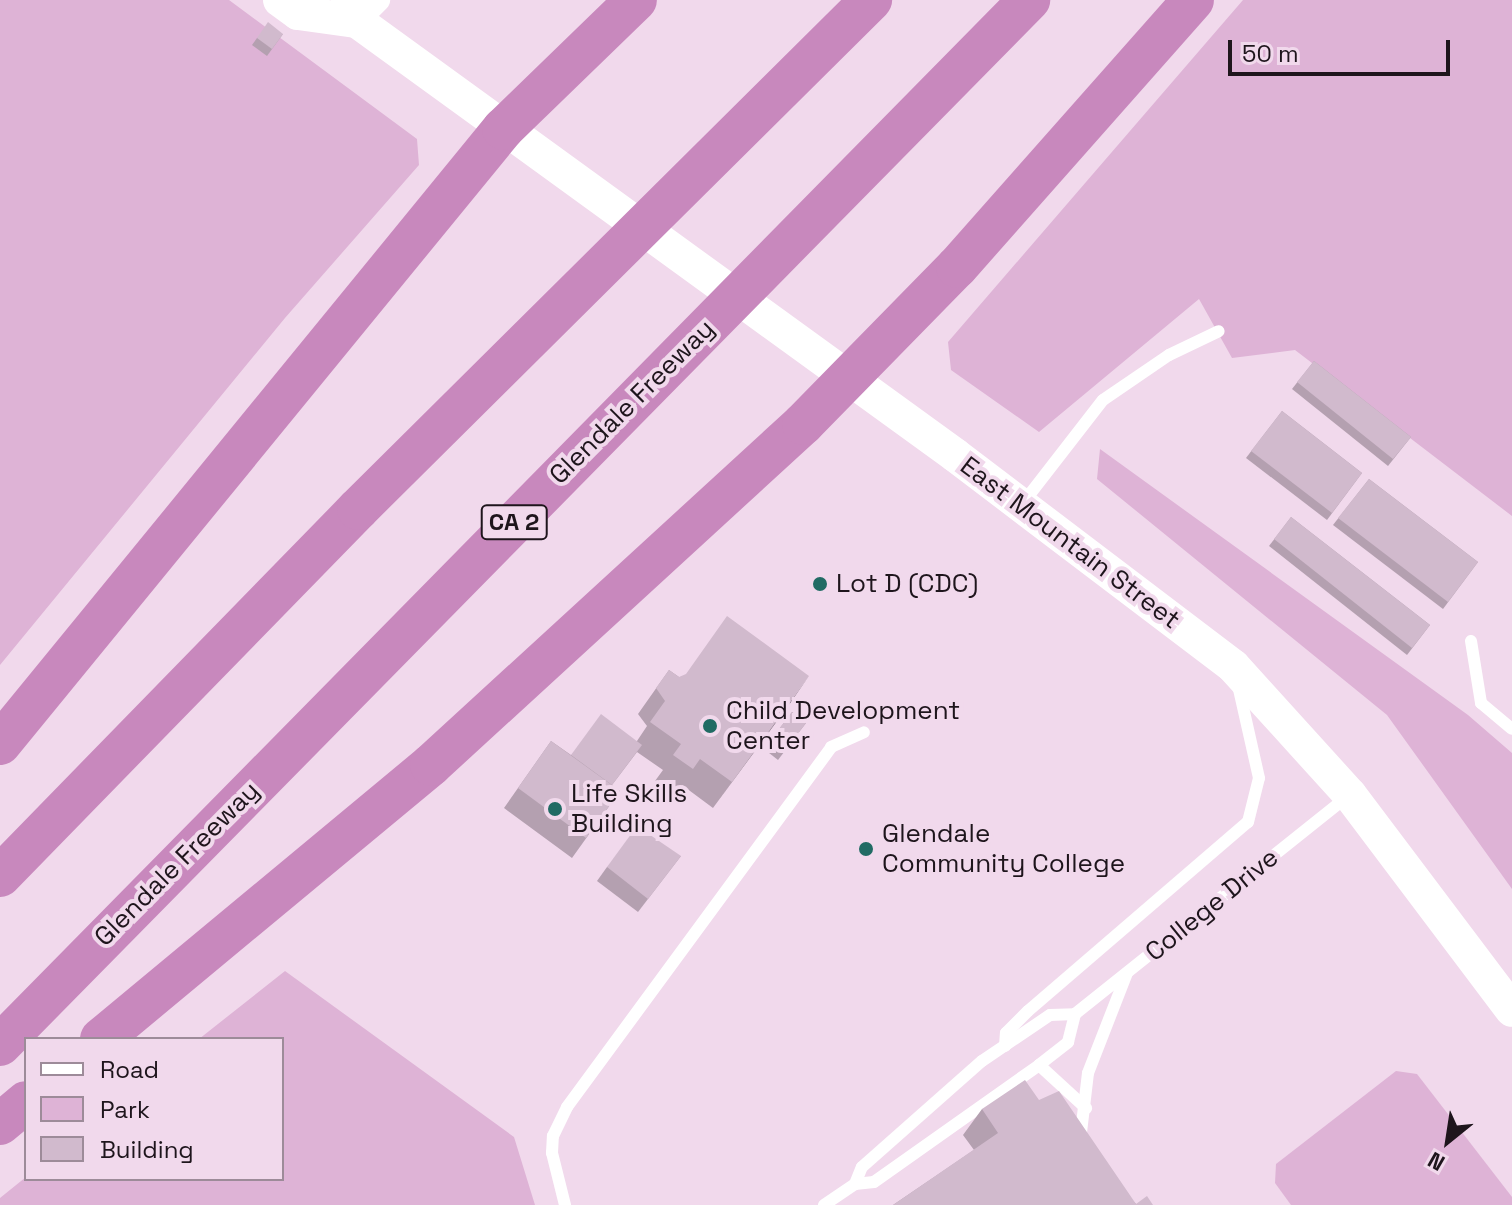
<!DOCTYPE html>
<style>
body{margin:0}
#map{position:relative;width:1512px;height:1205px;overflow:hidden;background:#f1d9ec;font-family:"Space Grotesk",sans-serif}
div>[style]{position:absolute}
[style*='--x']{left:calc(var(--x)*1px);top:calc(var(--y)*1px);width:calc(var(--w)*1px);rotate:calc(var(--a)*1deg)}
.green>*{inset:0;background:#deb3d6}
.lane>*{height:12px;margin:-6px;padding:0 6px;transform-origin:6px;border-radius:6px;background:#fff}
.street>*{height:24px;margin:-12px;padding:0 12px;transform-origin:12px;border-radius:12px;background:#fff}
.secondary>*{height:34px;margin:-17px;padding:0 17px;transform-origin:17px;border-radius:17px;background:#fff}
.highway>*{height:42px;margin:-21px;padding:0 21px;transform-origin:21px;border-radius:21px;background:#c888bd}
.wall>*{inset:0;background:#b4a0b0}
.shaded-wall>*{inset:0;background:#928290}
.building>*{inset:0;background:#d1bacd}
.dots>*{width:22px;height:22px;translate:-50% -50%;box-sizing:border-box;border:4px solid #f1d9ec;border-radius:50%}
span{translate:-50% -50%;white-space:nowrap;text-align:center;line-height:1.15;-webkit-text-stroke:8px #f1d9ec;paint-order:stroke}
.shield-label span{padding:2px 6px;background:#f1d9ec;border:2px solid;border-radius:6px;-webkit-text-stroke-width:0}
.shield-label{font-size:24px;color:#1e151c;font-weight:700}
.street-label{font-size:26px;color:#1e151c}
.poi-label{font-size:26px;color:#1e151c}
.left{translate:0 -50%;text-align:left}
.legend{position:absolute;left:24px;top:1037px;width:260px;height:144px;box-sizing:border-box;background:#f1d9ec;border:2px solid #9d8b99;margin:0;padding:10px 14px;list-style:none;font-size:24px;color:#1e151c}
.legend li{display:flex;align-items:center;gap:16px;height:40px}
.legend b{width:40px;border:2px solid #9d8b99}
.north{position:absolute;left:1408px;top:1101px;width:80px;height:80px;-webkit-text-stroke:6px #f1d9ec;paint-order:stroke;rotate:210deg;font-size:22px;font-weight:700;line-height:32px;text-align:center;color:#1e151c}
.north::after{content:'';display:block;margin:auto;width:28px;height:36px;background:#1e151c;clip-path:polygon(50% 0,100% 100%,50% 72%,0 100%)}
.scale{position:absolute;left:1228px;top:40px;width:222px;height:36px;box-sizing:border-box;border:4px solid #1e151c;border-top:0;padding-left:10px;font-size:24px;line-height:28px;white-space:nowrap;color:#1e151c;-webkit-text-stroke:6px #f1d9ec;paint-order:stroke}
</style>
<div id="map">
<div class="green">
<i style="clip-path:polygon(0 0,229px 0,417px 139px,419px 165px,285px 318px,0 665px)"></i>
<i style="clip-path:polygon(1243px 0,1512px 0,1512px 516px,1295px 350px,1232px 358px,1199px 299px,1039px 432px,951px 370px,948px 342px)"></i>
<i style="clip-path:polygon(1100px 449px,1468px 715px,1512px 753px,1512px 889px,1387px 715px,1097px 479px)"></i>
<i style="clip-path:polygon(285px 971px,514px 1137px,535px 1205px,0 1205px,0 1198px,26px 1177px,282px 1179px,282px 1039px,199px 1039px)"></i>
<i style="clip-path:polygon(1396px 1071px,1417px 1074px,1512px 1197px,1512px 1205px,1291px 1205px,1275px 1183px,1276px 1164px)"></i>
</div>
<div class="lane">
<i style="--x:1023;--y:503;--w:130;--a:-52.2"></i>
<i style="--x:1103;--y:400;--w:80;--a:-34.3"></i>
<i style="--x:1169;--y:355;--w:55;--a:-25.6"></i>
<i style="--x:1471;--y:641;--w:63;--a:80.8"></i>
<i style="--x:1481;--y:703;--w:40;--a:40"></i>
<i style="--x:1005;--y:1046;--w:13;--a:-86"></i>
<i style="--x:1006;--y:1033;--w:31;--a:-45"></i>
<i style="--x:1028;--y:1011;--w:290;--a:-40.7"></i>
<i style="--x:1248;--y:822;--w:45;--a:-76"></i>
<i style="--x:1259;--y:778;--w:95;--a:-102.7"></i>
<i style="--x:1039;--y:1065;--w:64;--a:42.5"></i>
<i style="--x:1080;--y:1141;--w:68;--a:-83.3"></i>
<i style="--x:1088;--y:1073;--w:107;--a:-68.7"></i>
<i style="--x:855;--y:1184;--w:18;--a:-68"></i>
<i style="--x:862;--y:1167;--w:160;--a:-41.5"></i>
<i style="--x:982;--y:1061;--w:82;--a:-34.1"></i>
<i style="--x:1050;--y:1015;--w:25;--a:-2"></i>
<i style="--x:1075;--y:1014;--w:348;--a:-38.6"></i>
<i style="--x:565;--y:1205;--w:54;--a:-104"></i>
<i style="--x:552;--y:1153;--w:17;--a:-87"></i>
<i style="--x:553;--y:1136;--w:32;--a:-64"></i>
<i style="--x:567;--y:1107;--w:446;--a:-53.7"></i>
<i style="--x:831;--y:747;--w:36;--a:-24"></i>
<i style="--x:824;--y:1205;--w:37;--a:-34"></i>
<i style="--x:855;--y:1184;--w:19;--a:-6"></i>
<i style="--x:874;--y:1182;--w:202;--a:-35.3"></i>
<i style="--x:1039;--y:1065;--w:37;--a:-38"></i>
<i style="--x:1068;--y:1042;--w:29;--a:-76"></i>
</div>
<div class="street">
<i style="--x:357;--y:21;--w:30;--a:-45"></i>
</div>
<div class="secondary">
<i style="--x:280;--y:0;--w:22;--a:36"></i>
<i style="--x:298;--y:13;--w:60;--a:7.7"></i>
<i style="--x:348;--y:0;--w:23;--a:67"></i>
<i style="--x:357;--y:21;--w:739;--a:35.97"></i>
<i style="--x:955;--y:455;--w:349;--a:37.2"></i>
<i style="--x:1233;--y:666;--w:174;--a:47.8"></i>
<i style="--x:1350;--y:795;--w:269;--a:53"></i>
</div>
<div class="highway">
<i style="--x:0;--y:744;--w:795;--a:-50.72"></i>
<i style="--x:503;--y:129;--w:185;--a:-44.1"></i>
<i style="--x:0;--y:876;--w:513;--a:-45.71"></i>
<i style="--x:358;--y:509;--w:723;--a:-44.78"></i>
<i style="--x:101;--y:1039;--w:429;--a:-39.7"></i>
<i style="--x:431;--y:765;--w:505;--a:-42.51"></i>
<i style="--x:803;--y:424;--w:220;--a:-45.6"></i>
<i style="--x:957;--y:267;--w:356;--a:-48.5"></i>
<i style="--x:0;--y:1045;--w:1467;--a:-45.44"></i>
<i style="--x:0;--y:1124;--w:34;--a:-40"></i>
</div>
<div class="wall">
<i style="clip-path:polygon(283px 34px,267px 56px,252px 45px,257px 38px)"></i>
<i style="clip-path:polygon(1314px 361px,1411px 437px,1388px 466px,1292px 389px)"></i>
<i style="clip-path:polygon(1282px 411px,1362px 473px,1327px 520px,1246px 458px)"></i>
<i style="clip-path:polygon(1369px 479px,1478px 562px,1443px 609px,1333px 525px)"></i>
<i style="clip-path:polygon(1291px 517px,1430px 625px,1407px 655px,1269px 546px)"></i>
<i style="clip-path:polygon(669px 670px,679px 677px,791px 702px,713px 808px,682px 785px,674px 795px,655px 781px,663px 770px,637px 752px,612px 785px,620px 791px,572px 858px,504px 808px,551px 741px,571px 755px,637px 741px,647px 726px,638px 714px)"></i>
<i style="clip-path:polygon(792px 712px,806px 723px,778px 760px,764px 749px)"></i>
<i style="clip-path:polygon(681px 856px,638px 912px,597px 881px,607px 867px)"></i>
<i style="clip-path:polygon(1039px 1100px,1136px 1204px,893px 1205px,974px 1150px,963px 1135px,982px 1109px)"></i>
</div>
<div class="shaded-wall">
<i style="clip-path:polygon(809px 676px,791px 702px,713px 808px,732px 782px)"></i>
</div>
<div class="building">
<i style="clip-path:polygon(268px 22px,283px 34px,272px 49px,257px 38px)"></i>
<i style="clip-path:polygon(1314px 361px,1411px 437px,1393px 459px,1297px 382px)"></i>
<i style="clip-path:polygon(1282px 411px,1362px 473px,1332px 513px,1251px 451px)"></i>
<i style="clip-path:polygon(1369px 479px,1478px 562px,1448px 602px,1338px 518px)"></i>
<i style="clip-path:polygon(1291px 517px,1430px 625px,1412px 648px,1274px 539px)"></i>
<i style="clip-path:polygon(727px 616px,809px 676px,732px 782px,700px 759px,693px 769px,673px 755px,681px 744px,650px 722px,665px 701px,656px 688px,669px 670px,679px 677px,686px 674px)"></i>
<i style="clip-path:polygon(792px 712px,806px 723px,783px 753px,769px 742px)"></i>
<i style="clip-path:polygon(601px 714px,642px 745px,612px 785px,571px 755px)"></i>
<i style="clip-path:polygon(551px 741px,620px 791px,586px 838px,518px 788px)"></i>
<i style="clip-path:polygon(637px 826px,681px 856px,648px 899px,607px 867px)"></i>
<i style="clip-path:polygon(1025px 1080px,1039px 1100px,1059px 1091px,1136px 1204px,1147px 1196px,1153px 1205px,893px 1205px,998px 1133px,982px 1109px)"></i>
</div>
<div class="dots">
<i style="left:820px;top:584px;background:#216b64"></i>
<i style="left:710px;top:726px;background:#216b64"></i>
<i style="left:555px;top:809px;background:#216b64"></i>
<i style="left:866px;top:849px;background:#216b64"></i>
</div>
<div class="shield-label">
<span style="left:514px;top:522px">CA 2</span>
</div>
<div class="street-label">
<span style="left:632px;top:402px;rotate:-45deg">Glendale Freeway</span>
<span style="left:1070px;top:543px;rotate:37deg">East Mountain Street</span>
<span style="left:177px;top:864px;rotate:-45deg">Glendale Freeway</span>
<span style="left:1212px;top:905px;rotate:-39deg">College Drive</span>
</div>
<div class="poi-label">
<span class="left" style="left:836px;top:584px">Lot D (CDC)</span>
<span class="left" style="left:726px;top:726px">Child Development<br>Center</span>
<span class="left" style="left:571px;top:809px">Life Skills<br>Building</span>
<span class="left" style="left:882px;top:849px">Glendale<br>Community College</span>
</div>
<ul class="legend">
<li><b style="height:10px;background:#fff"></b>Road</li>
<li><b style="height:22px;background:#deb3d6"></b>Park</li>
<li><b style="height:22px;background:#d1bacd"></b>Building</li>
</ul>
<div class="north">N</div>
<div class="scale">50 m</div>
</div>
